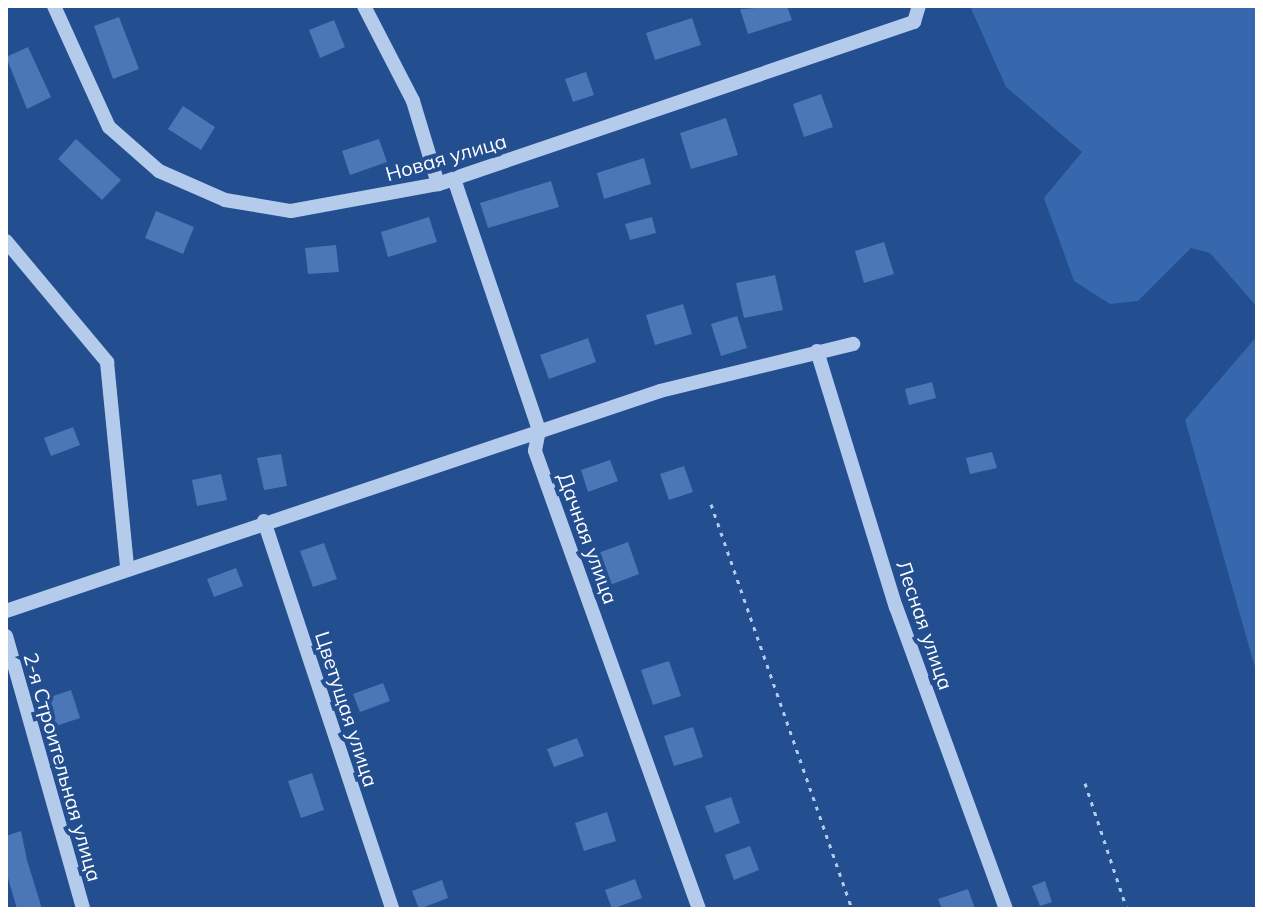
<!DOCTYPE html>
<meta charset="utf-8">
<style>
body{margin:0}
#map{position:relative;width:1263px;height:915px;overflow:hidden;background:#234e90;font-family:Mulish,sans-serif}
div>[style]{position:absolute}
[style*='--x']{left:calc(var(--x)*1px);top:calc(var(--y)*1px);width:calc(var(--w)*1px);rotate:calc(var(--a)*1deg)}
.green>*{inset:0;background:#3767ad}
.building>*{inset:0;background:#4b77b7}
.path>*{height:3px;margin-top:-1.5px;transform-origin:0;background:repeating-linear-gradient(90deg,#b4cbec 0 4px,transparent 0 10px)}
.minor>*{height:14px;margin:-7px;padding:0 7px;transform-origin:7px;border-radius:7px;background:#b4cbec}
span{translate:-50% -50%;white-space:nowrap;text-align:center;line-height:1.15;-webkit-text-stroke:8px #234e90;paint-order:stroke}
.street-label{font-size:20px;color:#fff}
.frame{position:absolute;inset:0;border:8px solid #fff;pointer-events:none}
</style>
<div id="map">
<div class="green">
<i style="clip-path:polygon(970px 6px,1257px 6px,1257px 307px,1210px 253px,1191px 248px,1138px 301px,1110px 304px,1074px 281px,1044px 198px,1082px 152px,1006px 87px)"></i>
<i style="clip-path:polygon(1257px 336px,1257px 675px,1185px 420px)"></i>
</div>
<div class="building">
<i style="clip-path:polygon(787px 6px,792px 20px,748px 34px,740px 9px)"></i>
<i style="clip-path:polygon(119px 17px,139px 69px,113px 79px,94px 26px)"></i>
<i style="clip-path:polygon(692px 18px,701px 45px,655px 60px,646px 33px)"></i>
<i style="clip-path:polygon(334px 20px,345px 47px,320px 58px,309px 30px)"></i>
<i style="clip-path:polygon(28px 47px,51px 97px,27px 109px,6px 57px)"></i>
<i style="clip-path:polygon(586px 72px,594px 95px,573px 102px,565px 79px)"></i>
<i style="clip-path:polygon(821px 94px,833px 127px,804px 137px,793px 104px)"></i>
<i style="clip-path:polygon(183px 106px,215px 127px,201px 150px,168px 129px)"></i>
<i style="clip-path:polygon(726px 118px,738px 155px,691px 169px,680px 133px)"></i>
<i style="clip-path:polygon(76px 139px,121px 180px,102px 200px,58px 159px)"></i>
<i style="clip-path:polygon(379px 139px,387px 162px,350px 175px,342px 151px)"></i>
<i style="clip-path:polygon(644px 158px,651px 184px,604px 199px,597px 173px)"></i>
<i style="clip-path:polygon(551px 181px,559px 207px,488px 228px,480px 203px)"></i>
<i style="clip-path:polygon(156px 211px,194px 227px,183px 254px,145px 238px)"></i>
<i style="clip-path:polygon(429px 217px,437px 242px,388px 257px,381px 232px)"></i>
<i style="clip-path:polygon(652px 217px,656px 233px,630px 240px,625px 224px)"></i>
<i style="clip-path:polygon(884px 242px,894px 274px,864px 283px,855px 251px)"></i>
<i style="clip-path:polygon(336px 245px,339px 272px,308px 274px,305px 248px)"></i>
<i style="clip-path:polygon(775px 275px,783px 310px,744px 318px,736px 283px)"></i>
<i style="clip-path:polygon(683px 304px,692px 334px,655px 345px,646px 315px)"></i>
<i style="clip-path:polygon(737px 316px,747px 348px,721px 356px,711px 324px)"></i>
<i style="clip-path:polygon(588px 338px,596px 362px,549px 379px,540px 355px)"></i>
<i style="clip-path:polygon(932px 382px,936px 398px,909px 405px,905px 389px)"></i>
<i style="clip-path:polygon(73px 427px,80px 445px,51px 456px,44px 438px)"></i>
<i style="clip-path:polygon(992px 452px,997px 468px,970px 474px,966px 458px)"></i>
<i style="clip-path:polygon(281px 454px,287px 486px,264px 490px,257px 458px)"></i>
<i style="clip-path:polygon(610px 460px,618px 481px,588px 492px,581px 470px)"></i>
<i style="clip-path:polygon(684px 466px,693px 492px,669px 500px,660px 474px)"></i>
<i style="clip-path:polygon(221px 474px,227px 500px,197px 506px,192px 480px)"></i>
<i style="clip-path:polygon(628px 542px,639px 574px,610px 585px,598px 553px)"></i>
<i style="clip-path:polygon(324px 543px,337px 579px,313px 587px,300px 551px)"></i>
<i style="clip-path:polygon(236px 568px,243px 586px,214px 597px,207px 579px)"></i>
<i style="clip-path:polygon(669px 661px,681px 696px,653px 705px,641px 670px)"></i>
<i style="clip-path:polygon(383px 683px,390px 701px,360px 712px,353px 694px)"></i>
<i style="clip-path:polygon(71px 690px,80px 718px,53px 727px,44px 699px)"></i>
<i style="clip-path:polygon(693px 727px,703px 757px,674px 766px,664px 736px)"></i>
<i style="clip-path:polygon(577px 738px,584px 756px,554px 767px,547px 749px)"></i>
<i style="clip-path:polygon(312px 773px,324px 810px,301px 818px,288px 781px)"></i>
<i style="clip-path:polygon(731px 797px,740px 823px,715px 833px,705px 806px)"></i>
<i style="clip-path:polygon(607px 812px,616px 841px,584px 851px,575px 823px)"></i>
<i style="clip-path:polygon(21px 831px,27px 860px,42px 909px,17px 909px,6px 871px,6px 836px)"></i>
<i style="clip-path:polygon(750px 846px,759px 870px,734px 880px,725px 855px)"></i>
<i style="clip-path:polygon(635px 879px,642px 898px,612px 909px,605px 890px)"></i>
<i style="clip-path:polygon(442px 880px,448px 898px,419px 909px,412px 891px)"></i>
<i style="clip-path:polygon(1045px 881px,1052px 902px,1040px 906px,1032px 886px)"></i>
<i style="clip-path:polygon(968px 889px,975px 909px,942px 909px,938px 899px)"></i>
</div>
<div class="path">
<i style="--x:711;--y:504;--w:429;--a:70.8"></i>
<i style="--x:1085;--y:783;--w:133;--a:71.6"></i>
</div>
<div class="minor">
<i style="--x:54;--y:6;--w:133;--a:65.6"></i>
<i style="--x:109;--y:127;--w:67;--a:41.3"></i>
<i style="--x:159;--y:171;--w:72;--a:23.7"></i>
<i style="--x:225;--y:200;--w:67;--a:9.5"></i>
<i style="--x:291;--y:211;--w:149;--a:-10.4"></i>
<i style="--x:438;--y:184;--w:503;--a:-18.8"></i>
<i style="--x:914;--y:22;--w:17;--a:-73"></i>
<i style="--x:364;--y:6;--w:107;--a:62.7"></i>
<i style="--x:413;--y:101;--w:87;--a:73.2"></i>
<i style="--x:438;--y:184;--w:17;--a:-17"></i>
<i style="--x:454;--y:179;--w:265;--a:71.3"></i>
<i style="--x:539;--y:430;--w:21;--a:101"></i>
<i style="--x:535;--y:451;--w:486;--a:70.3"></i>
<i style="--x:6;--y:241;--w:158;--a:50.1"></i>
<i style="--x:107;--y:362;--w:205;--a:84.4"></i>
<i style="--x:817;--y:351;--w:268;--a:72.9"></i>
<i style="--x:896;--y:607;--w:321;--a:70"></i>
<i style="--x:264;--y:521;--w:409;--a:71.7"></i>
<i style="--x:6;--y:611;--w:690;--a:-18.59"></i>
<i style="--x:660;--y:391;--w:199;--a:-13.7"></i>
<i style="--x:6;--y:636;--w:284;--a:74.2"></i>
</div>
<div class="street-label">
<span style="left:446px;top:157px;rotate:-16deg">Новая улица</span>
<span style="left:588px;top:538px;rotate:70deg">Дачная улица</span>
<span style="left:925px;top:625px;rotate:71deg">Лесная улица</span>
<span style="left:347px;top:709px;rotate:72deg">Цветущая улица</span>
<span style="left:63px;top:767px;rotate:74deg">2-я Строительная улица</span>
</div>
<div class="frame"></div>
</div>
